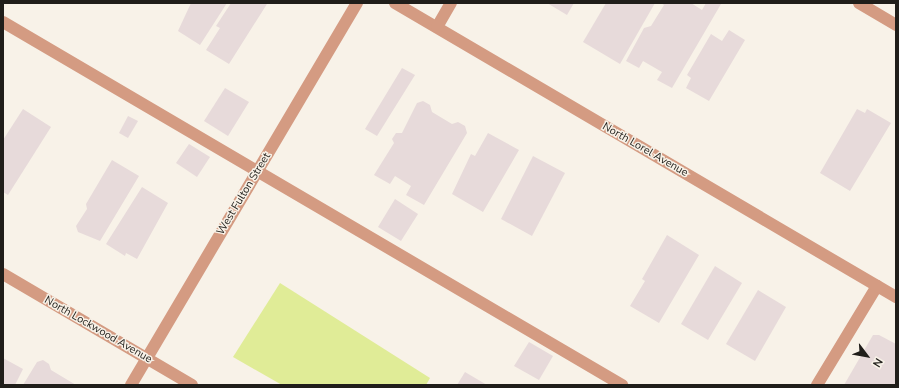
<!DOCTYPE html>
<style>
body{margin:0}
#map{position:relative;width:899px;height:388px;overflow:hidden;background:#f8f2e8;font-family:"Nunito Sans",sans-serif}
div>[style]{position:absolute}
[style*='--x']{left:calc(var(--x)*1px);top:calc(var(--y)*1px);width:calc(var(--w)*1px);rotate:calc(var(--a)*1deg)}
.green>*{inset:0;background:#e0ec97}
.building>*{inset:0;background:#e7dada}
.lane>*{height:12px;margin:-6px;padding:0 6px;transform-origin:6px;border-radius:6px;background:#d49b82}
.street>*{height:12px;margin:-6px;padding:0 6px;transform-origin:6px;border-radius:6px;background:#d49b82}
span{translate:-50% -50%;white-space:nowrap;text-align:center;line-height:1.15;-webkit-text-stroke:3px #f8f2e8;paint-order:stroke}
.street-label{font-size:11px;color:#201e1a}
.frame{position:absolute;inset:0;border:4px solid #201e1a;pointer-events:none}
.north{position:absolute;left:847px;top:336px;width:40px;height:40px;-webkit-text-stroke:3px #f8f2e8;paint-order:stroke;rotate:122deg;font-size:11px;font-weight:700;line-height:16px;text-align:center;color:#201e1a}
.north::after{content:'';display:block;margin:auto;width:14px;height:18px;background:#201e1a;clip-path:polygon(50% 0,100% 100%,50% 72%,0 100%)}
</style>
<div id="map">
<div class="green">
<i style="clip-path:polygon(280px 283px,430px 378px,426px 385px,282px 385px,233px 357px)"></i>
</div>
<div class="building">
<i style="clip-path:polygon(191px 3px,227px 3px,200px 45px,178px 31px)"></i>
<i style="clip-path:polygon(231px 3px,267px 4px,229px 64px,206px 50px,220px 28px,216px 26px)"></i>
<i style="clip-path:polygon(547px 3px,574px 3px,567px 15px)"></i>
<i style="clip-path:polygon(606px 3px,655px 3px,620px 64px,583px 42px)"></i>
<i style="clip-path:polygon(661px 3px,691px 3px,702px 10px,706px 3px,721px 4px,672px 88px,657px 80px,662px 72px,643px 61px,639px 68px,626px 61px,644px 28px,651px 26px,664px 5px)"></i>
<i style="clip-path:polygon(729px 30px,745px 40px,709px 101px,686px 88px,691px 78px,687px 75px,711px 34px,722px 41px)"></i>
<i style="clip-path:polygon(402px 68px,415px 75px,377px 136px,365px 129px)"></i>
<i style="clip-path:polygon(225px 88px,249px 102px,228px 136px,204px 121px)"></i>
<i style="clip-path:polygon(423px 101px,430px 105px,432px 112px,452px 124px,458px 122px,465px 126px,467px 133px,424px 205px,406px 195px,411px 186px,395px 176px,390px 184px,374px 175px,394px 143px,392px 139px,396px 133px,402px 133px,417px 103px)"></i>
<i style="clip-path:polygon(23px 109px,51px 127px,8px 195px,3px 192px,3px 140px)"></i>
<i style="clip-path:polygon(857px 109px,865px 113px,867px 109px,891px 123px,850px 191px,820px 173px)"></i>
<i style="clip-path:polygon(128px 116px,138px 121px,128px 138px,119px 133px)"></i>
<i style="clip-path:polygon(488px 133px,519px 150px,483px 212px,452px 194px,471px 154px,475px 156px)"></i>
<i style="clip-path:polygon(189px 144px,210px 157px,197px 177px,176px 163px)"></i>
<i style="clip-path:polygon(533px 156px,565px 173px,532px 236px,501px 219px)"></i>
<i style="clip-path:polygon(112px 160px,139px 176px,100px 241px,78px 232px,76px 226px,87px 209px,86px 204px)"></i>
<i style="clip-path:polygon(142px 187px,168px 203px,137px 259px,126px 253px,125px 256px,106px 244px)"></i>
<i style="clip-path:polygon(395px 199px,418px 214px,401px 241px,378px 227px)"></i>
<i style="clip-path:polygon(667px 235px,699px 255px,659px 323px,630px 306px,645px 281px,642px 279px)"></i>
<i style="clip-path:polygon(715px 266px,742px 283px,708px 340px,681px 324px)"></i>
<i style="clip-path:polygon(758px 290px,786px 307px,755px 361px,726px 344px)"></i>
<i style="clip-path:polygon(873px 335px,879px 335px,896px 344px,896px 385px,844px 385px)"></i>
<i style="clip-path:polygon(529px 342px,553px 356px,539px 380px,514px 366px)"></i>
<i style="clip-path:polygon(3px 358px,23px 369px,15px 385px,3px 385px)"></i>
<i style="clip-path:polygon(43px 360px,49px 364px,51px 370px,76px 385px,23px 385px,37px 362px)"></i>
<i style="clip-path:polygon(465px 372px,487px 385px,457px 385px)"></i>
</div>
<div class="lane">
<i style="--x:859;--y:3;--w:43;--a:30.7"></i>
<i style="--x:3;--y:22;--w:718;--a:30.39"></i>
<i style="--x:817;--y:385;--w:116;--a:-58.8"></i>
</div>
<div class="street">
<i style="--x:395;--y:3;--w:581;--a:30.41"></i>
<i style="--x:437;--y:27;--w:28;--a:-60"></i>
<i style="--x:3;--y:274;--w:219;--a:30.4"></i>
<i style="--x:131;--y:385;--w:444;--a:-59.4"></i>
</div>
<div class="street-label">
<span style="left:645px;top:150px;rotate:30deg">North Lorel Avenue</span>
<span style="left:244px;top:194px;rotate:-59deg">West Fulton Street</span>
<span style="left:98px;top:330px;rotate:30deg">North Lockwood Avenue</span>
</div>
<div class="frame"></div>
<div class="north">N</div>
</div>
